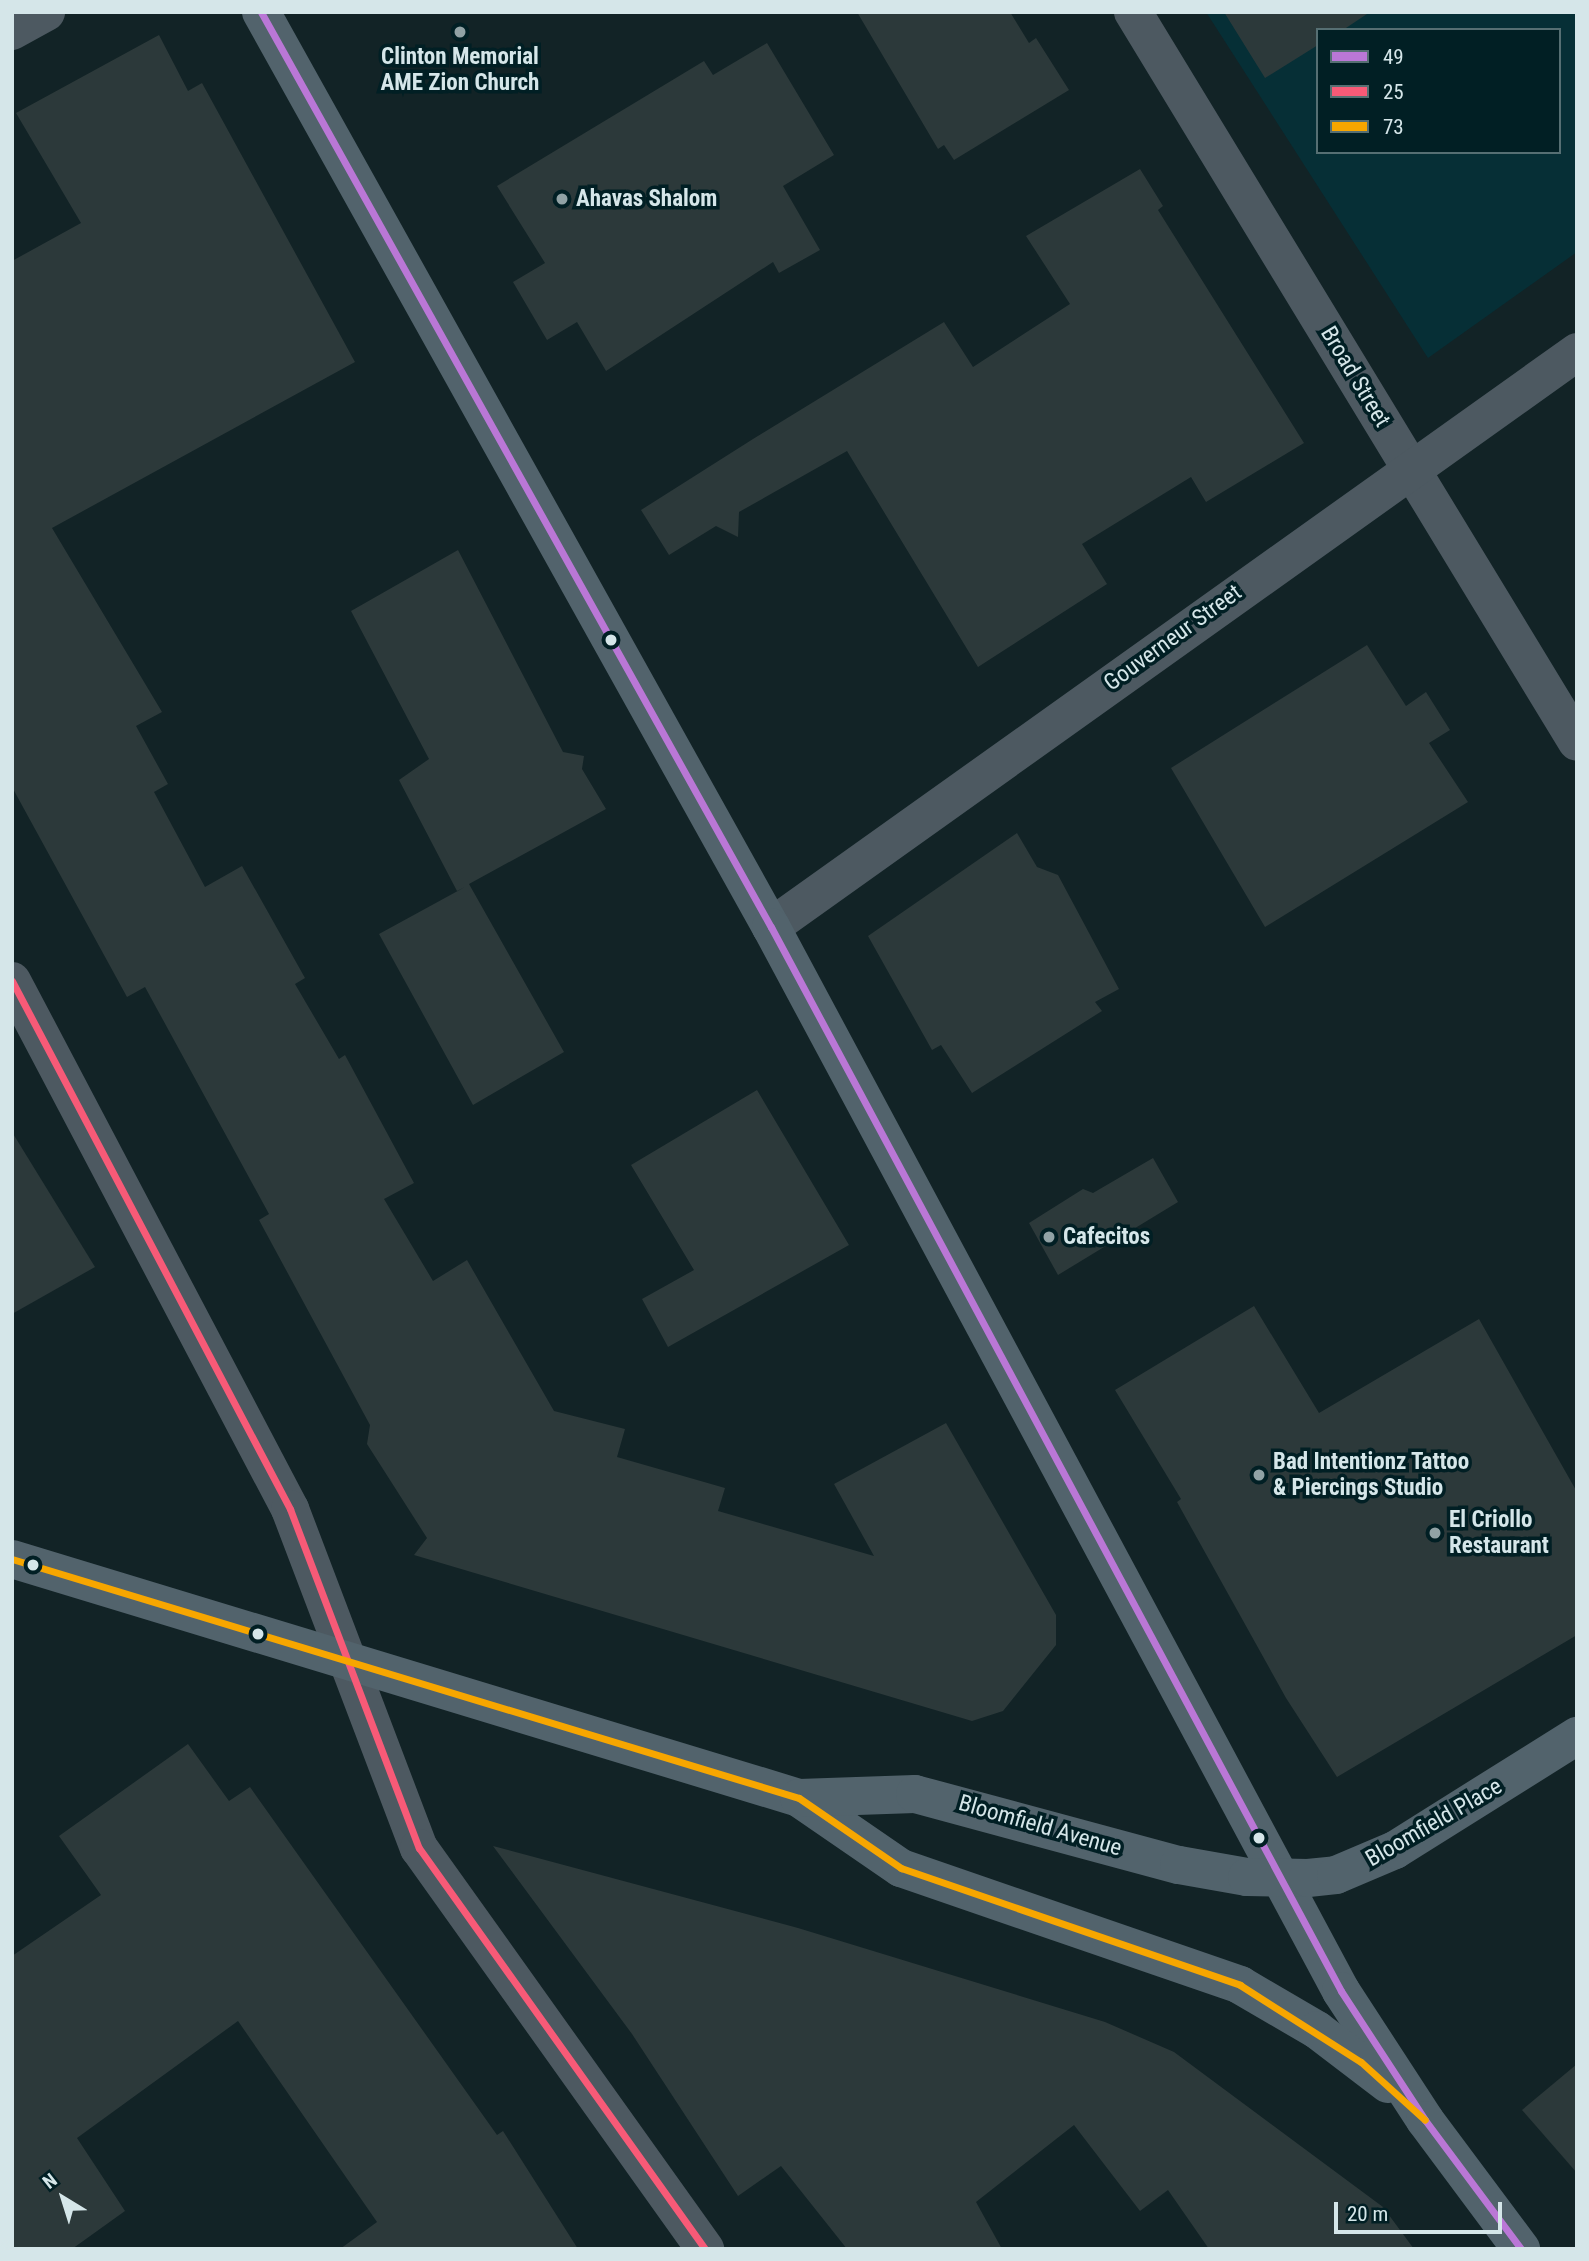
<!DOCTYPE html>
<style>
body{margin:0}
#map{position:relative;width:1589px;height:2261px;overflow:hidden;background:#122326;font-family:"Roboto Condensed",sans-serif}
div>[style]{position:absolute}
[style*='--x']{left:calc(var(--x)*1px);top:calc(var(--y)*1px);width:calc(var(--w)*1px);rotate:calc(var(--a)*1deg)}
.built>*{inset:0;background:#062f36}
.building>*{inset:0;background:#2c393a}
.minor>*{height:38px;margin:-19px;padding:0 19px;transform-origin:19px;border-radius:19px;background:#4d5961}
.major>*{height:38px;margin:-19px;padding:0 19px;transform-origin:19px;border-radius:19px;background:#52636c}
.bus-1>*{height:7px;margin:-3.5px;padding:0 3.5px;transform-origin:3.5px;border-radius:3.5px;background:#ba77d6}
.bus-2>*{height:7px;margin:-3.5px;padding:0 3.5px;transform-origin:3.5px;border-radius:3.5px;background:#f75a77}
.bus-3>*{height:7px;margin:-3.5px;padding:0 3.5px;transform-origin:3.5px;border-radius:3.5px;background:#f7a600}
.dots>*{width:19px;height:19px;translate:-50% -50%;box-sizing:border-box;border:4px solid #011f24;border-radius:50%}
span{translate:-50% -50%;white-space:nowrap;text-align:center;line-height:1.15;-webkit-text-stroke:7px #011f24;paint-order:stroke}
.poi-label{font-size:23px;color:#d5e6e9;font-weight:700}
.left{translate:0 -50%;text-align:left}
.street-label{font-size:23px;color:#d5e6e9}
.frame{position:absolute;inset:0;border:14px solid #d5e6e9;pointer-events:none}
.legend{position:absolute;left:1316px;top:28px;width:245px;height:126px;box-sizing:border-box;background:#011f24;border:2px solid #566f73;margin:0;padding:9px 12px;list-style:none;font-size:21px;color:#d5e6e9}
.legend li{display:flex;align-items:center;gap:14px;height:35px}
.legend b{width:35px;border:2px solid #566f73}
.north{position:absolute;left:28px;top:2163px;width:70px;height:70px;-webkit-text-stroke:5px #011f24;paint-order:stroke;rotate:322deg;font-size:19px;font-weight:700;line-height:28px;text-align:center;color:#d5e6e9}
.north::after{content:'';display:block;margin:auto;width:24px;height:32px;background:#d5e6e9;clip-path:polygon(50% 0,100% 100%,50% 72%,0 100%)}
.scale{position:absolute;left:1334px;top:2202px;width:168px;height:32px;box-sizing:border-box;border:4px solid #d5e6e9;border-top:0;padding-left:9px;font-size:21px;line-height:24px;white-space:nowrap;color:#d5e6e9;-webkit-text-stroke:5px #011f24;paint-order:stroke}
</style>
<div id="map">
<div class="built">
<i style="clip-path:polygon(evenodd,1206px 12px,1577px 12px,1577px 252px,1428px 358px,1206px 12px,1318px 30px,1559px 30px,1559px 152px,1318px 152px,1318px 30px)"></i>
</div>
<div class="building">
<i style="clip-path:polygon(857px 12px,1010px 12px,1029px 43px,1036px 38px,1069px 90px,954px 160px,944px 145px,938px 149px)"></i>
<i style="clip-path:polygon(1224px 12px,1370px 12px,1343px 30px,1318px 30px,1318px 45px,1265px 78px)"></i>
<i style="clip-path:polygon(159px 35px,188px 91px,202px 83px,355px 362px,52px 528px,162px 712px,136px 726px,168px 784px,154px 792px,205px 887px,242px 866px,305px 978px,295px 984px,339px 1059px,345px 1055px,414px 1183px,384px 1199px,433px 1281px,467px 1260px,554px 1411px,625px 1429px,617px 1457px,725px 1488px,718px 1511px,874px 1556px,834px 1484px,946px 1423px,1056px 1615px,1056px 1645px,1003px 1711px,972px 1721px,414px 1555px,427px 1538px,367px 1444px,370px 1425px,259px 1220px,269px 1214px,145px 987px,127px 997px,12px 787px,12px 261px,81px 223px,16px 113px)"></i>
<i style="clip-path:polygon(767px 43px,834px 155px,783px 186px,820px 250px,779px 273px,773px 262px,606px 371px,577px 322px,547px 340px,513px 282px,545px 263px,497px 186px,704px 61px,713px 75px)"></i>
<i style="clip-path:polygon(1140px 169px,1163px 206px,1158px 210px,1304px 443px,1206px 502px,1191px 477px,1082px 544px,1107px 584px,978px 667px,847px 451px,739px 512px,738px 537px,716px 526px,669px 555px,641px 510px,753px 439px,944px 322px,973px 367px,1070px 304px,1026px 236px)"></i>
<i style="clip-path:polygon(458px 550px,563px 752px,584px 756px,582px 769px,606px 809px,469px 884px,564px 1052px,473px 1105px,379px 934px,465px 887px,457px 891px,399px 780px,429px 759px,351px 611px)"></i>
<i style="clip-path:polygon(1367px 645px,1406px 706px,1426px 692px,1450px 730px,1429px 743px,1468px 802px,1265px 927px,1171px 768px)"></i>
<i style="clip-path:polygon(1017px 833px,1037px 867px,1058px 875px,1119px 989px,1095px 1002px,1102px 1011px,972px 1093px,941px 1045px,932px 1050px,868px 936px)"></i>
<i style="clip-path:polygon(757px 1090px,849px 1245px,668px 1347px,642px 1299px,694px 1270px,631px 1165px)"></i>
<i style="clip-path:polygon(12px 1132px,95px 1267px,12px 1314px)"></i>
<i style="clip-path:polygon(1153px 1158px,1178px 1202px,1058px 1275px,1029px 1223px,1083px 1189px,1093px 1193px)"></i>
<i style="clip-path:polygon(1254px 1306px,1319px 1413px,1479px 1319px,1577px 1492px,1577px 1635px,1337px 1777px,1286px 1698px,1177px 1502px,1181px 1499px,1115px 1390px)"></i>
<i style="clip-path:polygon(188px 1744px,229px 1801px,250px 1787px,497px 2135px,503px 2131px,578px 2249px,340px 2249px,377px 2222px,238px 2021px,77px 2138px,125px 2211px,72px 2249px,12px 2249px,12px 1956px,101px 1895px,59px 1836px)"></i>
<i style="clip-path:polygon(493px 1846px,798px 1928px,1105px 2022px,1174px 2052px,1383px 2207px,1414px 2249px,1209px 2249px,1168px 2190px,1140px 2211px,1074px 2125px,976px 2202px,1002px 2249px,847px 2249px,781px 2166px,738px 2196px,632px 2034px)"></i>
<i style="clip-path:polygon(1577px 2064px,1577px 2173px,1522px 2110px)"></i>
</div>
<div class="minor">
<i style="--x:1133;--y:12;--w:854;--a:58.69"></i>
<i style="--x:12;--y:31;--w:39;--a:-29"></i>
<i style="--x:771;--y:927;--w:990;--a:-35.5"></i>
<i style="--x:12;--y:981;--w:597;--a:62.23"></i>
<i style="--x:290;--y:1509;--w:363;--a:69.2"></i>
<i style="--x:419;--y:1848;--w:493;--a:54.5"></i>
</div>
<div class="major">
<i style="--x:261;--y:12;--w:1048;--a:60.87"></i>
<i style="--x:771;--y:927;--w:1207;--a:61.82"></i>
<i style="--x:1341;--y:1991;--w:154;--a:56.9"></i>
<i style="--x:1425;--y:2120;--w:161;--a:53.3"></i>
<i style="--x:12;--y:1559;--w:822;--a:16.89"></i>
<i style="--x:799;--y:1798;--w:124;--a:34.5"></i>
<i style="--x:901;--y:1868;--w:359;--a:19"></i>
<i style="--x:1240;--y:1985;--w:89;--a:30.3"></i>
<i style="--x:1317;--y:2030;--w:89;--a:37.3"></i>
<i style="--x:799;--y:1798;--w:116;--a:-2"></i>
<i style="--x:915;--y:1794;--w:273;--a:15.1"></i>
<i style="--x:1179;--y:1865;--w:69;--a:10"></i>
<i style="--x:1247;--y:1877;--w:61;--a:0.9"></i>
<i style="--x:1308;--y:1878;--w:28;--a:-6"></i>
<i style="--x:1336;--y:1875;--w:64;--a:-23"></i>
<i style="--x:1395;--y:1850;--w:215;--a:-32.1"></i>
</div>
<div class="bus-1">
<i style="--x:261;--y:12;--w:1048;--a:60.87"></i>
<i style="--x:771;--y:927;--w:1207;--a:61.82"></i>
<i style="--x:1341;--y:1991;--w:154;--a:56.9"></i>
<i style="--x:1425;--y:2120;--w:161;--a:53.3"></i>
</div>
<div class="bus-2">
<i style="--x:12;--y:981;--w:597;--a:62.23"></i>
<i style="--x:290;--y:1509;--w:363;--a:69.2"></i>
<i style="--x:419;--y:1848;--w:493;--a:54.5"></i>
</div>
<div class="bus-3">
<i style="--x:12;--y:1559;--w:822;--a:16.89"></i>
<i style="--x:799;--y:1798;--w:124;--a:34.5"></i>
<i style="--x:901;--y:1868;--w:359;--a:19"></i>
<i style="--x:1240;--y:1985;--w:143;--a:32.5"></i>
<i style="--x:1361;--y:2062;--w:86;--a:42.2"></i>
</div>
<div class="dots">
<i style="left:460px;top:32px;background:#91a2a5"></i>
<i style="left:562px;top:199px;background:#91a2a5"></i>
<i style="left:611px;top:640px;background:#d5e6e9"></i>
<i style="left:1049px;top:1237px;background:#91a2a5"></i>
<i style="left:1259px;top:1475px;background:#91a2a5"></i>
<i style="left:1435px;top:1533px;background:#91a2a5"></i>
<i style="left:33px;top:1565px;background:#d5e6e9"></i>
<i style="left:258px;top:1634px;background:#d5e6e9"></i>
<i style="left:1259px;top:1838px;background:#d5e6e9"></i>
</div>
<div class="poi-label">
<span style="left:460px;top:70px">Clinton Memorial<br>AME Zion Church</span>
<span class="left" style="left:576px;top:199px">Ahavas Shalom</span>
<span class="left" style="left:1063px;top:1237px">Cafecitos</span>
<span class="left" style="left:1273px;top:1475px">Bad Intentionz Tattoo<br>&amp; Piercings Studio</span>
<span class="left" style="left:1449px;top:1533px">El Criollo<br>Restaurant</span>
</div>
<div class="street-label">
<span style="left:1355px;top:377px;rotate:59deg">Broad Street</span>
<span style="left:1173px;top:638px;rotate:-36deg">Gouverneur Street</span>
<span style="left:1434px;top:1823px;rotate:-30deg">Bloomfield Place</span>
<span style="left:1040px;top:1826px;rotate:16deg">Bloomfield Avenue</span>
</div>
<div class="frame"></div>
<ul class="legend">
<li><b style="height:9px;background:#ba77d6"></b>49</li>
<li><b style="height:9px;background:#f75a77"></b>25</li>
<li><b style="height:9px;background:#f7a600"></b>73</li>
</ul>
<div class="north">N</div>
<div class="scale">20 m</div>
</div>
